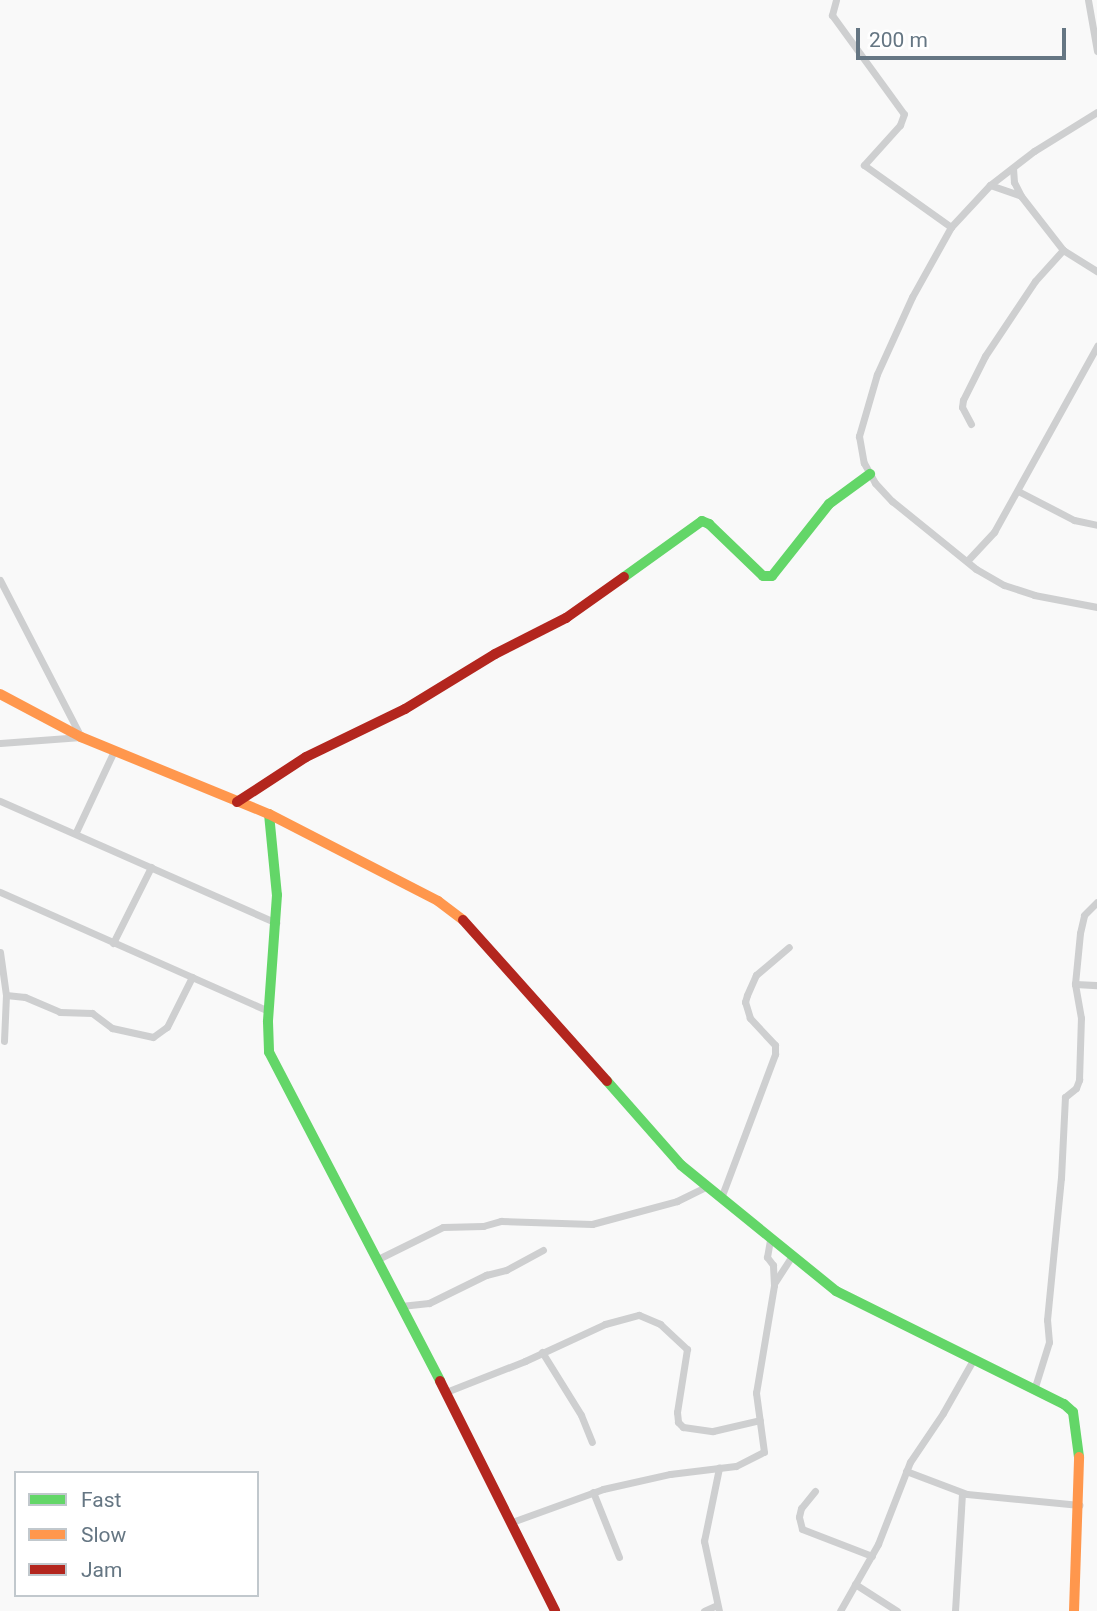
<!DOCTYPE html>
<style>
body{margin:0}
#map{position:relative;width:1097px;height:1611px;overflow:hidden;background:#f9f9f9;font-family:Roboto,sans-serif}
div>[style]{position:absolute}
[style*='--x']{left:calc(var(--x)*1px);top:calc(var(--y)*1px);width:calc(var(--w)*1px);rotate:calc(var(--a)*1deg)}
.street>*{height:7px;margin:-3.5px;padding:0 3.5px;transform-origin:3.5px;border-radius:3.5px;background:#cecfd0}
.fast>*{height:10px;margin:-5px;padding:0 5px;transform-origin:5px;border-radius:5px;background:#63d668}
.slow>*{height:10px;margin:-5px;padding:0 5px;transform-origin:5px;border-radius:5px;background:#ff974d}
.jam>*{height:10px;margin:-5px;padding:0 5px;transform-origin:5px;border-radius:5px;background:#b3261e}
span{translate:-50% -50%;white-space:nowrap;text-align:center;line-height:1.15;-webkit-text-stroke:7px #fff;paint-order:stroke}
.legend{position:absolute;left:14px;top:1471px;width:245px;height:126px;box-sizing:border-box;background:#fff;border:2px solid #c1c8cd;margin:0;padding:9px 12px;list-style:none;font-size:21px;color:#657683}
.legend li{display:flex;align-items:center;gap:14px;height:35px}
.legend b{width:35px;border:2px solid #c1c8cd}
.scale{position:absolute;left:856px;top:28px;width:210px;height:32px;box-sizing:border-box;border:4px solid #657683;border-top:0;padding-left:9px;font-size:21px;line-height:24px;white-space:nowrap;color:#657683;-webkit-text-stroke:5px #fff;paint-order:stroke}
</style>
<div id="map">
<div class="street">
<i style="--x:836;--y:0;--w:16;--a:105"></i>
<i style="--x:832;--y:15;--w:122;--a:54"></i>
<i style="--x:904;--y:114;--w:12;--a:110"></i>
<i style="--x:900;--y:125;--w:54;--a:132"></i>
<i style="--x:864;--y:165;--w:107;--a:35.5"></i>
<i style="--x:1088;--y:0;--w:52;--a:80"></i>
<i style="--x:1097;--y:112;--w:74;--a:148.2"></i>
<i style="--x:1034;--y:151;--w:56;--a:142.3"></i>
<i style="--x:990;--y:185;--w:57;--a:132.9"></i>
<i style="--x:951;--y:227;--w:80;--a:119.1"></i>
<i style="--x:912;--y:297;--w:85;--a:114.4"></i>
<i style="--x:877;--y:374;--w:65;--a:106.2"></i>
<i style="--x:859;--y:436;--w:27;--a:80"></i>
<i style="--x:864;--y:463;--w:23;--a:61"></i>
<i style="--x:875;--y:483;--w:25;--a:47"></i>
<i style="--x:892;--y:501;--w:108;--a:39"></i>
<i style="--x:976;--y:569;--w:32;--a:30"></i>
<i style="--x:1004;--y:585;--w:32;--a:18"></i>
<i style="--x:1034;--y:595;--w:64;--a:10.8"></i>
<i style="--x:1013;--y:168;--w:14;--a:86"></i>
<i style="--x:1014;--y:182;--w:16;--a:63"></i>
<i style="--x:1021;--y:196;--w:68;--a:52.1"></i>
<i style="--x:1063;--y:250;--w:40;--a:32"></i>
<i style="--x:990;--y:185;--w:31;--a:19"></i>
<i style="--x:971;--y:424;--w:19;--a:-118"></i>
<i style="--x:962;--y:407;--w:7;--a:-82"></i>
<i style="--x:963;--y:400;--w:49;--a:-63.4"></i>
<i style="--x:985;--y:356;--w:90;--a:-56.3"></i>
<i style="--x:1035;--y:281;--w:42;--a:-47.9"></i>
<i style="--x:1018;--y:491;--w:63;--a:27.4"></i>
<i style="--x:1074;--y:520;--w:24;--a:12"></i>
<i style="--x:967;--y:561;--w:40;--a:-47"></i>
<i style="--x:994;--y:532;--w:213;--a:-61"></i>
<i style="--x:0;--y:580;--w:177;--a:62.7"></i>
<i style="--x:81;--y:737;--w:81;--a:175.8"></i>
<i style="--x:0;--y:801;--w:302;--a:23.8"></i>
<i style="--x:76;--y:832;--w:89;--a:-64.9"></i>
<i style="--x:0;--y:892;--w:294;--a:23.9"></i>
<i style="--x:113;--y:943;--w:85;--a:-63.4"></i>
<i style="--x:0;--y:952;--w:43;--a:82.1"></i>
<i style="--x:6;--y:995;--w:46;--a:92.5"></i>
<i style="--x:1075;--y:984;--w:22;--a:3"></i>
<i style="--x:6;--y:995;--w:19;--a:6"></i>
<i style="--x:25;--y:997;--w:38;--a:23"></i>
<i style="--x:60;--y:1012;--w:32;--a:2"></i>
<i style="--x:92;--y:1013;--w:25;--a:37"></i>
<i style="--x:112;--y:1028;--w:42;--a:12.4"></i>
<i style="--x:153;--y:1037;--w:17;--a:-36"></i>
<i style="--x:167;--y:1027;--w:56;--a:-63.4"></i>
<i style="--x:721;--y:1198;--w:154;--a:-69.4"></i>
<i style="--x:775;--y:1054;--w:9;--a:-90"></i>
<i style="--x:775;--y:1045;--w:37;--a:-133"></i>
<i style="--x:750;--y:1018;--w:17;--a:-107"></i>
<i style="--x:745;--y:1002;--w:7;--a:-74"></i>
<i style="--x:747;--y:995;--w:22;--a:-66"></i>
<i style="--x:756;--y:975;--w:43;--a:-40.3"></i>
<i style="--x:378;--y:1259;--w:72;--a:-26.2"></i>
<i style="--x:443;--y:1227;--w:40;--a:-1.4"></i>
<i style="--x:483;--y:1226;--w:19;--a:-16"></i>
<i style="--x:501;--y:1221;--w:91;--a:1.9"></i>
<i style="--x:592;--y:1224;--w:88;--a:-15.1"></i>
<i style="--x:677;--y:1201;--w:32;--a:-26"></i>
<i style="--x:775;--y:1282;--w:30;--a:-57"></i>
<i style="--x:401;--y:1306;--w:28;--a:-6"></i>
<i style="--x:429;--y:1303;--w:64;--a:-26.2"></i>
<i style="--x:486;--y:1275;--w:21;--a:-14"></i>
<i style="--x:506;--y:1270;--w:42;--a:-28.4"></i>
<i style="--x:542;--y:1352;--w:74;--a:58.2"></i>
<i style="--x:581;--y:1415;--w:29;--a:68"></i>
<i style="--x:1034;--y:1390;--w:50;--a:-72.6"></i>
<i style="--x:1049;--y:1342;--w:22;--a:-95"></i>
<i style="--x:1047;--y:1320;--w:143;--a:-84.4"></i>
<i style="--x:1061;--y:1178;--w:81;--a:-87.2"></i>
<i style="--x:1065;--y:1097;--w:14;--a:-39"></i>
<i style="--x:1076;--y:1088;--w:9;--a:-69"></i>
<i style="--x:1079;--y:1080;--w:62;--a:-88.2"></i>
<i style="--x:1081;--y:1018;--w:35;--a:-100"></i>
<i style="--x:1075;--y:984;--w:51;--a:-84.4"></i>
<i style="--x:1080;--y:933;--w:18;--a:-77"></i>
<i style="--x:1084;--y:915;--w:18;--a:-45"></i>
<i style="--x:446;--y:1392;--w:85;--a:-21.4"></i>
<i style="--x:525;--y:1361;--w:88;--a:-24.8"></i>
<i style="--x:605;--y:1324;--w:35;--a:-15"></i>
<i style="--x:639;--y:1315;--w:23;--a:23"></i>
<i style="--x:660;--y:1324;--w:37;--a:43"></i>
<i style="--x:687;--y:1349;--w:64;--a:99"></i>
<i style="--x:677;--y:1412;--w:10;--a:84"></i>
<i style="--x:678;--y:1422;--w:7;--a:45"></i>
<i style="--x:683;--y:1427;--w:30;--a:8"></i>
<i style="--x:713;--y:1431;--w:48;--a:-13.2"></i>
<i style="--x:906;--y:1471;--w:65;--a:20.7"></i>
<i style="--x:967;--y:1494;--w:113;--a:5.6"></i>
<i style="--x:815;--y:1491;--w:22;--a:129"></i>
<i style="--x:801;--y:1508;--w:9;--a:103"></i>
<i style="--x:799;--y:1517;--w:12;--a:76"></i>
<i style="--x:802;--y:1529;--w:75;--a:21.1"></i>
<i style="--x:593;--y:1492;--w:70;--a:68.2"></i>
<i style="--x:512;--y:1522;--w:97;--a:-19.9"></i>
<i style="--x:603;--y:1489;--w:69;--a:-12.6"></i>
<i style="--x:670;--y:1474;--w:66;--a:-6.9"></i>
<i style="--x:736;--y:1466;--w:31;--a:-27"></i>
<i style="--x:764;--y:1452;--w:60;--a:-97.7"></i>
<i style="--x:756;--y:1393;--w:109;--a:-80.5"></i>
<i style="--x:774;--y:1285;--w:20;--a:-93"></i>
<i style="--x:773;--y:1265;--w:10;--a:-127"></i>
<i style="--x:767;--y:1257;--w:17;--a:-80"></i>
<i style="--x:855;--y:1584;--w:50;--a:32.7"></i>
<i style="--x:704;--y:1611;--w:14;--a:-25"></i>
<i style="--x:719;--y:1611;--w:72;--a:-102.1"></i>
<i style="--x:704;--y:1541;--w:75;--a:-78.4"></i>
<i style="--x:840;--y:1611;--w:77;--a:-60.4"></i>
<i style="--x:878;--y:1544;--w:88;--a:-68.7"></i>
<i style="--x:910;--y:1462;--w:59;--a:-56"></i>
<i style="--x:943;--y:1413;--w:61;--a:-60.5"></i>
<i style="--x:955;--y:1611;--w:118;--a:-86.6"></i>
</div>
<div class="fast">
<i style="--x:624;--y:577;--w:96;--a:-35.7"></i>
<i style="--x:702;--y:521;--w:8;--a:23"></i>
<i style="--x:709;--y:524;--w:75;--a:43.9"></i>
<i style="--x:763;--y:576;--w:9;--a:0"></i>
<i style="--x:772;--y:576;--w:92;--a:-51.6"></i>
<i style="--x:829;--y:504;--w:51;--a:-36.2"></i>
<i style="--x:269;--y:814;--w:81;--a:84.4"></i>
<i style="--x:277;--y:895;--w:127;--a:94.1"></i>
<i style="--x:268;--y:1022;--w:30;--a:88"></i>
<i style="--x:269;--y:1052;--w:371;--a:62.5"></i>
<i style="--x:607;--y:1081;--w:112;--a:48.6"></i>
<i style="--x:681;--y:1165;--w:200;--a:39.1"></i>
<i style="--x:836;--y:1291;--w:254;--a:26.4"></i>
<i style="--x:1064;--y:1404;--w:12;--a:42"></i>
<i style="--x:1073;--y:1412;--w:45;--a:82.4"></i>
</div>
<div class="slow">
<i style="--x:0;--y:694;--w:92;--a:28"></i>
<i style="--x:81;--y:737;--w:203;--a:22.3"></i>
<i style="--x:269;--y:814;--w:190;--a:27.2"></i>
<i style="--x:438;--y:901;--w:31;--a:37"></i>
<i style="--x:1074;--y:1611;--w:154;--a:-88.1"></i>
</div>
<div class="jam">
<i style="--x:237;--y:802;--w:82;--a:-33.1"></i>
<i style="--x:306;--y:757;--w:110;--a:-25.9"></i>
<i style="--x:405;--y:709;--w:105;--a:-31.4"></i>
<i style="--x:495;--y:654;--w:80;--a:-26.9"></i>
<i style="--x:566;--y:618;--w:71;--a:-35.3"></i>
<i style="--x:463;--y:920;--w:216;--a:48.2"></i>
<i style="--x:440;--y:1381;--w:257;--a:63.4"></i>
</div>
<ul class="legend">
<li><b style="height:9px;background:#63d668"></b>Fast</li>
<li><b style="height:9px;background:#ff974d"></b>Slow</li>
<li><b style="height:9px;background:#b3261e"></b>Jam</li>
</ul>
<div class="scale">200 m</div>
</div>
